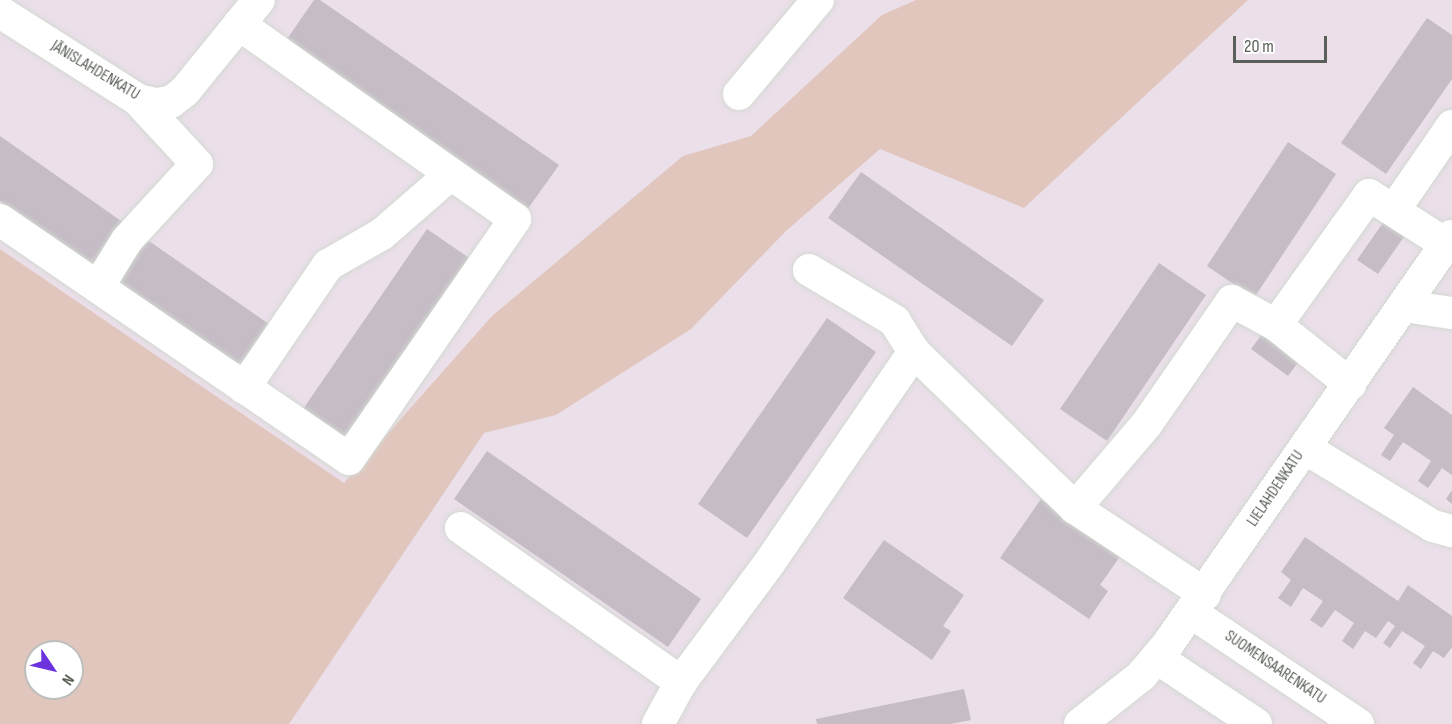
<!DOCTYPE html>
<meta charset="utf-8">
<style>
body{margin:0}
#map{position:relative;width:1452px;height:724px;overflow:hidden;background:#ebdfea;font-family:"Sofia Sans Condensed",sans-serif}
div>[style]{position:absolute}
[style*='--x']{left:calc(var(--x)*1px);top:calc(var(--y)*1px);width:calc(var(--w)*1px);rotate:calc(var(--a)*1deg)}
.green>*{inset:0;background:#e1c6bd}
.building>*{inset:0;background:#c5bcc5}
.roads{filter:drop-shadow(0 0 2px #d3d9d2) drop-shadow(0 0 2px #d3d9d2)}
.minor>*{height:32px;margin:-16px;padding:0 16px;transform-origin:16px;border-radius:16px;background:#fff}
span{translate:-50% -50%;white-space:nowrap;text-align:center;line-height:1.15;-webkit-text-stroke:6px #fff;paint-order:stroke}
.street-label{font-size:16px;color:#5a6058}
.north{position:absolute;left:24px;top:640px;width:60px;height:60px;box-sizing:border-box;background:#fff;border:2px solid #bdbfbc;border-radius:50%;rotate:125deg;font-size:16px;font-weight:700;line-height:24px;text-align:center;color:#5a6058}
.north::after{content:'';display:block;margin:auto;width:21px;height:27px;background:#6c32de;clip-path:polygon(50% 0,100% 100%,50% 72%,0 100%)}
.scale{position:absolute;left:1233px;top:36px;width:94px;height:27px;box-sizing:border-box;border:3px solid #5a6058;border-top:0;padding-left:8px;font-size:18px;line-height:21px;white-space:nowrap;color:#5a6058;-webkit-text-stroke:4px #fff;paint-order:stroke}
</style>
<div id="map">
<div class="green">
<i style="clip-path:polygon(evenodd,916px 0,1248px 0,1024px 208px,880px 149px,786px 231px,691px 329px,556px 415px,484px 433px,289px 724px,0 724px,0 249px,344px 483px,492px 316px,683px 156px,751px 136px,882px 15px,916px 0,36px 652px,72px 652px,72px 688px,36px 688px,36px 652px)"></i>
</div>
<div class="building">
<i style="clip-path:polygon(314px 0,320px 0,559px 165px,527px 210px,285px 42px)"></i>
<i style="clip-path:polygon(1427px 18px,1452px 35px,1452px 79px,1386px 174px,1341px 143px)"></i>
<i style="clip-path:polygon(0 136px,124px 223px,94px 266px,0 201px)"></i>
<i style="clip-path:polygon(1288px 142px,1336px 174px,1254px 298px,1207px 266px)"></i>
<i style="clip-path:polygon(861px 172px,1044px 300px,1012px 346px,828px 218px)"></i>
<i style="clip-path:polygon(1387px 217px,1408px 231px,1378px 274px,1357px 260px)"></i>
<i style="clip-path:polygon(427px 229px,472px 260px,345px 442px,301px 412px)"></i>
<i style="clip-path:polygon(146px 239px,269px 324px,238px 370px,114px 285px)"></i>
<i style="clip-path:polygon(1159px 263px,1206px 295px,1107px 441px,1060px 409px)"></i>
<i style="clip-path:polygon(827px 318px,876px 352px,747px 538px,698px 504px)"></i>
<i style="clip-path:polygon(1265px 330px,1302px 357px,1288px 376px,1251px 349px)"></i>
<i style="clip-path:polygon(1413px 387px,1452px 415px,1452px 475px,1442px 468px,1428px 488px,1418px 481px,1431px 461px,1403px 442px,1390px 461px,1381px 455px,1394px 435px,1384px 428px)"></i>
<i style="clip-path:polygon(487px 451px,701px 599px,668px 647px,454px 499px)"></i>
<i style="clip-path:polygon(1452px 490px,1452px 504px,1446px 499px)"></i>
<i style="clip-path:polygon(1041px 499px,1121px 555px,1100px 585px,1108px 591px,1089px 619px,1000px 558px)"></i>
<i style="clip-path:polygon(1305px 537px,1398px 601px,1408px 585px,1452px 616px,1452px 647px,1444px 658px,1433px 651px,1421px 669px,1413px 663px,1425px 646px,1402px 631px,1390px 648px,1383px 643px,1395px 626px,1388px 621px,1376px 638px,1365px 631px,1353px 649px,1342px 641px,1354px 623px,1335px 610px,1322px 628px,1310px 620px,1323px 601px,1303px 588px,1291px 607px,1278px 598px,1291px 580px,1281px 572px)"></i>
<i style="clip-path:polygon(884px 540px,964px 595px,943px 626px,951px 631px,932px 660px,843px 598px)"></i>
<i style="clip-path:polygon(964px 689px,971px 720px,950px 724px,817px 724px,816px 719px)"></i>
</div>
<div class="roads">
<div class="minor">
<i style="--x:0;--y:12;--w:164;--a:32.5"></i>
<i style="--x:138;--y:100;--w:18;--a:13"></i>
<i style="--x:156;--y:104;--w:15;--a:-8"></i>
<i style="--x:171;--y:102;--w:18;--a:-38"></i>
<i style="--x:185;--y:91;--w:117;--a:-50.9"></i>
<i style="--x:739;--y:94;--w:123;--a:-50"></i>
<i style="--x:1394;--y:210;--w:102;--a:-55.4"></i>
<i style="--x:0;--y:220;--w:423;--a:34.4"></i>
<i style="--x:349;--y:459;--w:292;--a:-55.3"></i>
<i style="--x:515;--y:219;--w:338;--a:-144.8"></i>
<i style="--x:98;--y:287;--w:55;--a:-58.3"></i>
<i style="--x:127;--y:240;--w:103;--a:-47.4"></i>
<i style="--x:197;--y:164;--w:87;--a:-132.7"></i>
<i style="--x:1404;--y:306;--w:49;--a:8.3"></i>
<i style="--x:1276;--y:325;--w:160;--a:-54.4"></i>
<i style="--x:1369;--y:195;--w:91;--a:32.5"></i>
<i style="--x:914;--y:352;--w:224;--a:44.1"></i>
<i style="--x:1075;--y:508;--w:156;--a:33.5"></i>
<i style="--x:244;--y:388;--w:149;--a:-55.7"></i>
<i style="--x:328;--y:265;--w:62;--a:-29.9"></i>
<i style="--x:382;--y:234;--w:91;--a:-41"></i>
<i style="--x:1305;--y:448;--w:150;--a:31.4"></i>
<i style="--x:1433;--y:526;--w:20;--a:15"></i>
<i style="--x:1075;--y:508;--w:109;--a:-49.5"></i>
<i style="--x:1146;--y:425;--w:151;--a:-55.3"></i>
<i style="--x:1232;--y:301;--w:50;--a:28.6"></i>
<i style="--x:1276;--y:325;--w:95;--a:38.6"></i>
<i style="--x:461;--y:528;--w:269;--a:35"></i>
<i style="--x:1192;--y:613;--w:200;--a:33.8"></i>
<i style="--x:1157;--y:658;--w:119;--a:33.7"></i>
<i style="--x:658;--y:724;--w:48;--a:-61.3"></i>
<i style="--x:681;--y:682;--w:149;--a:-53.4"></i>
<i style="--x:770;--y:562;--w:255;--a:-55.6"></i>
<i style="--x:914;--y:352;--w:36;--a:-122"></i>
<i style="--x:895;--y:321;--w:100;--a:-149.3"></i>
<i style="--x:1080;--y:724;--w:78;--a:-38.2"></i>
<i style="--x:1141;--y:676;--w:42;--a:-49.8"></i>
<i style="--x:1168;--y:644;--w:497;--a:-55.2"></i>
</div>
</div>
<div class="street-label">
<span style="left:95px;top:71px;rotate:31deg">JÄNISLAHDENKATU</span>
<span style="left:1276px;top:489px;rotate:-56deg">LIELAHDENKATU</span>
<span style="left:1275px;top:668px;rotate:34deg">SUOMENSAARENKATU</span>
</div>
<div class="north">N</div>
<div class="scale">20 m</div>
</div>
